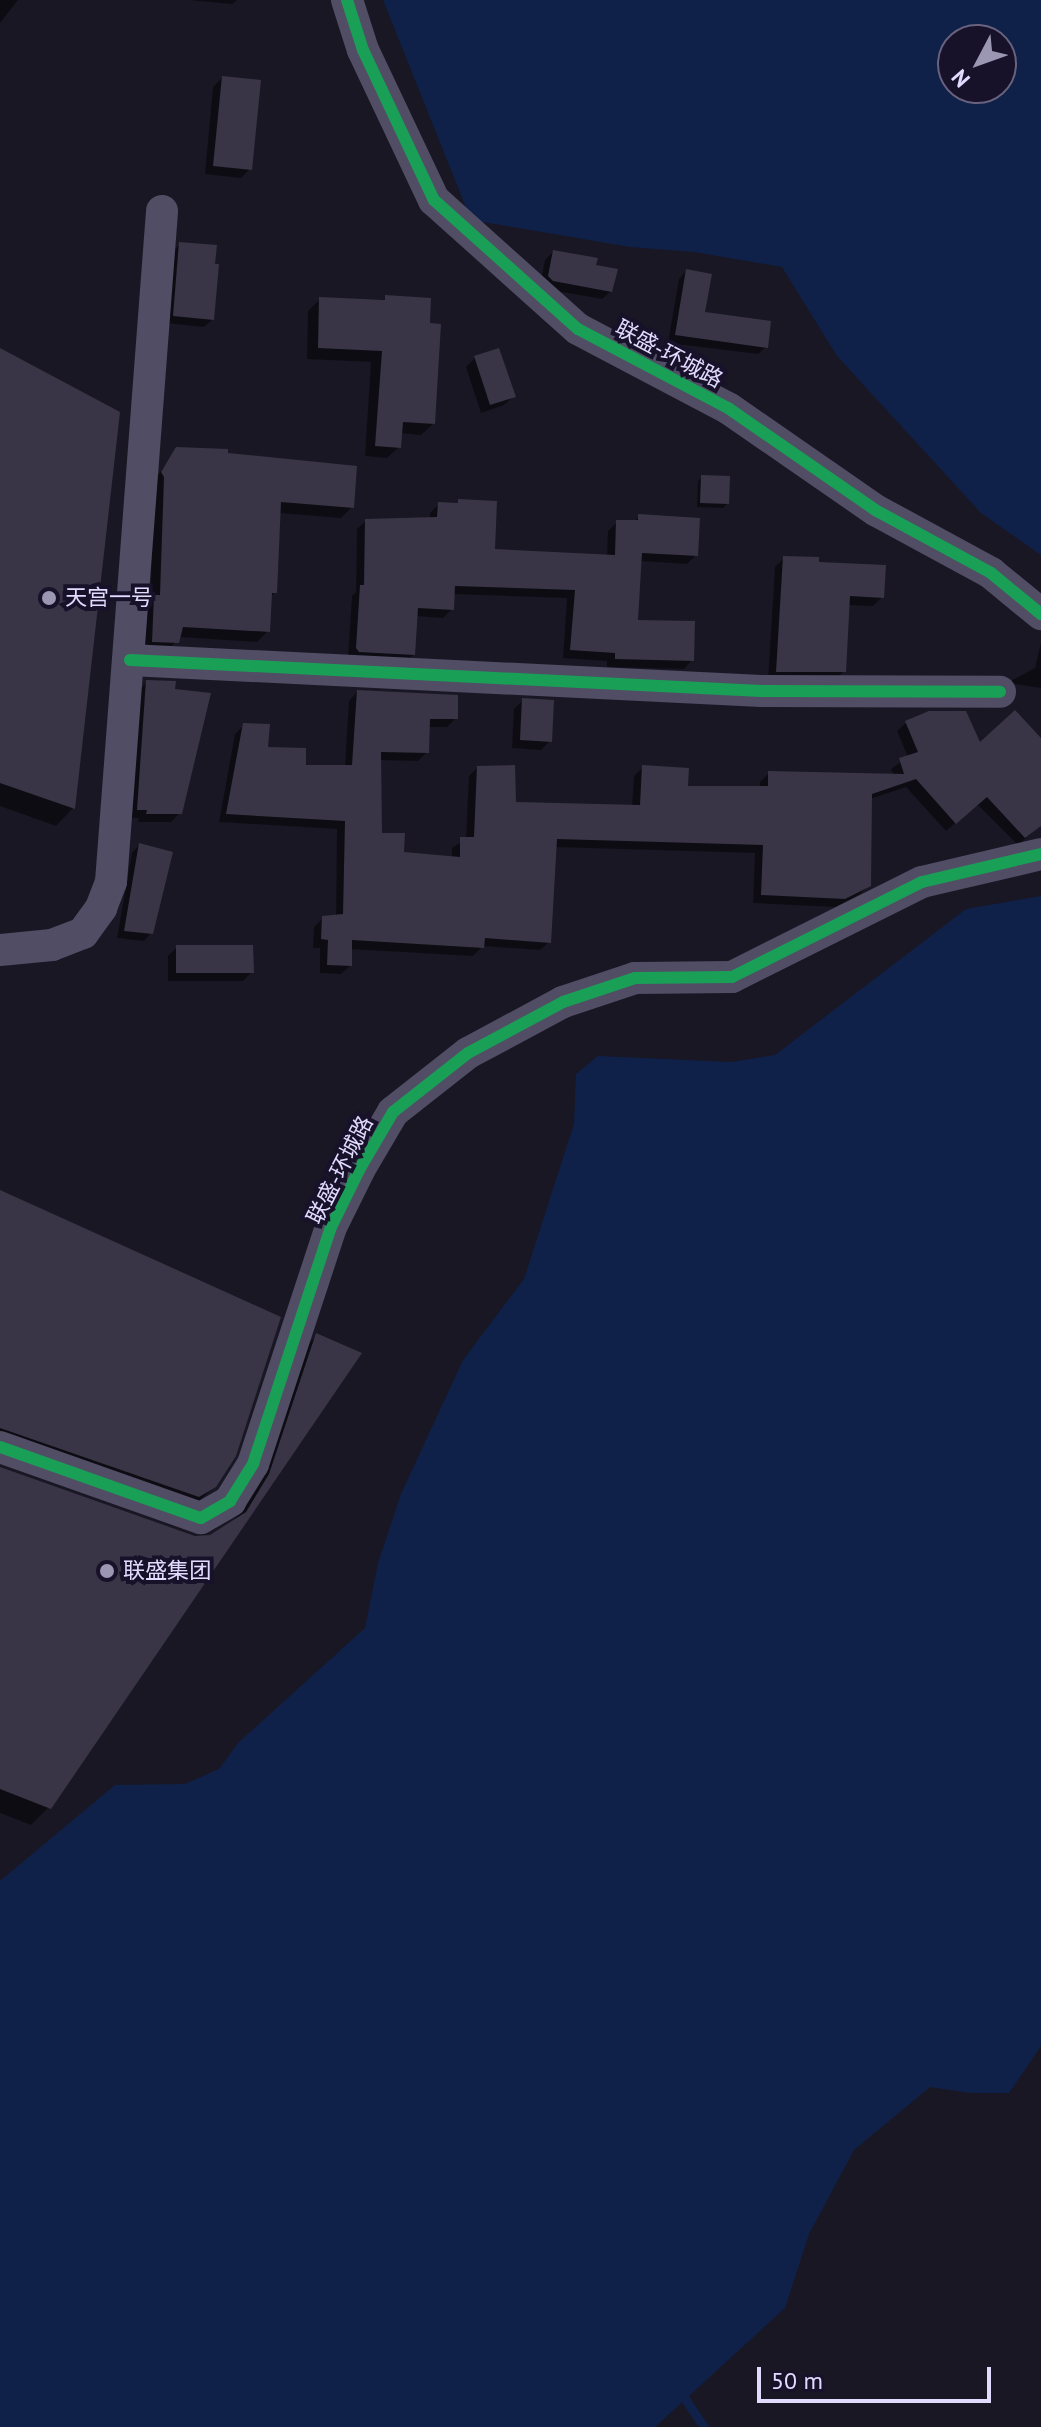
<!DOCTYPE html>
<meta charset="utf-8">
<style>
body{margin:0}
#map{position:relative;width:1041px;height:2427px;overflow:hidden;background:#1a1724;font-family:"PT Sans","Noto Sans SC",sans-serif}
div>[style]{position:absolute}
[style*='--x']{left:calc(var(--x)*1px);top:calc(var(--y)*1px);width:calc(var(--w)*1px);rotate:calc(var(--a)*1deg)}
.water>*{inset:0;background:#0f2148}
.shadow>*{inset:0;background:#0007}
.stream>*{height:9px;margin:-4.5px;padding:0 4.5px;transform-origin:4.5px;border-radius:4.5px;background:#0f2148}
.building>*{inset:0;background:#393546}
.minor>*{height:32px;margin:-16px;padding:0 16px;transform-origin:16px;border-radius:16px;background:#504d65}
.cycleway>*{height:12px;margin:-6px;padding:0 6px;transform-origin:6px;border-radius:6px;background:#1a9f57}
.dots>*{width:22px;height:22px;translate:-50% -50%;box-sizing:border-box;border:4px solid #17112a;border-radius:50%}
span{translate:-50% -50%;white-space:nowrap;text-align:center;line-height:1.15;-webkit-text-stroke:8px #17112a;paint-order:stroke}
.street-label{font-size:22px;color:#e1dbfe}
.poi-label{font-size:22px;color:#e1dbfe}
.left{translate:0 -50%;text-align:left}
.north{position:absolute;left:937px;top:24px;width:80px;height:80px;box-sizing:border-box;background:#17112a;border:2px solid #68627f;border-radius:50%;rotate:229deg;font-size:22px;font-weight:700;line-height:32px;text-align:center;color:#e1dbfe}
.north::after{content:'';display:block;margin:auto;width:28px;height:36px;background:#9b96b2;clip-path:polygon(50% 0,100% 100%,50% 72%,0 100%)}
.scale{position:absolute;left:757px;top:2367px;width:234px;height:36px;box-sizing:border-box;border:4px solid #e1dbfe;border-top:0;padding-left:10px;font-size:24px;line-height:28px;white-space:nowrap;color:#e1dbfe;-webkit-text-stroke:6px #17112a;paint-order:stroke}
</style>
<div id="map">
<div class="water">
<i style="clip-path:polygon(evenodd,383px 0,1041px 0,1041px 555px,981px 513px,837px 356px,782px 267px,694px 252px,630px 247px,471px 220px,383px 0,953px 40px,1001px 40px,1001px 88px,953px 88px,953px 40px)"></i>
<i style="clip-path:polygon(1041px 896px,1041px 2046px,1009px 2093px,970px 2093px,930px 2087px,854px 2150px,809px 2234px,785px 2308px,655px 2427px,0 2427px,0 1881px,115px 1785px,185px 1784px,219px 1769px,238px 1743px,365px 1628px,378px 1563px,401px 1494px,463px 1360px,524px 1279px,574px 1124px,576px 1074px,598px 1056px,732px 1062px,775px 1055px,966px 909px)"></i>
</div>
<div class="shadow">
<i style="clip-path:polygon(0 0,18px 0,0 23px)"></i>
<i style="clip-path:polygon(189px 0,237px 0,232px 4px)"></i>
<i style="clip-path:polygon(222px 78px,250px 169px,241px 178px,205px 174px,213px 87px)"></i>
<i style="clip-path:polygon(180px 244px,212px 320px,204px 327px,166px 323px,172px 252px)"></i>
<i style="clip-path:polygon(553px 252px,594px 266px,611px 291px,602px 299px,545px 289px,540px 285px,545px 260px)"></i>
<i style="clip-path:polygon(686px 271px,703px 313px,766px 347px,758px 354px,668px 343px,679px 279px)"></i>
<i style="clip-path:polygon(320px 299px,429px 300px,433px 424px,421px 435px,400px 433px,399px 447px,387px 458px,365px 456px,371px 362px,307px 359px,308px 311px)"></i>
<i style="clip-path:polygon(0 350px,73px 808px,56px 826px,0 806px)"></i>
<i style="clip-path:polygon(475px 358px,514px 396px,504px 405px,481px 413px,466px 367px)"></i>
<i style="clip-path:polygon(176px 449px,226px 455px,352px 507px,341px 518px,279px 513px,275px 592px,270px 598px,268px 631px,257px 642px,179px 637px,166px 653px,142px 652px,144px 608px,151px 601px,152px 484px)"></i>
<i style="clip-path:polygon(702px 477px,727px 504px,723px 508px,697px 507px,698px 481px)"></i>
<i style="clip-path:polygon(439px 504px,493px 551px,607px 556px,608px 531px,617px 522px,633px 522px,639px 517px,696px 555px,687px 564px,640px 561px,636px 622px,692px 660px,684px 669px,607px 667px,607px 661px,563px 658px,567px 598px,453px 594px,452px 609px,443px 618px,416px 616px,414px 654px,405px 663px,348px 657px,352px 596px,356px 592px,357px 529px,366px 521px,430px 519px,430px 513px)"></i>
<i style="clip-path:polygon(784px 558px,817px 564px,882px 597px,873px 606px,847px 605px,844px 671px,835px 681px,768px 680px,775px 567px)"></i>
<i style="clip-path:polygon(1041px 643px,1041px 688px,1007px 683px,1035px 668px)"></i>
<i style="clip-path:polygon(147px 682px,180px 813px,171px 822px,138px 822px,139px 818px,129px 818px,138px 691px)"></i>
<i style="clip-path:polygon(357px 692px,456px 718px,447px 727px,428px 727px,427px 752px,418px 761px,379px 760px,380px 835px,402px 854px,452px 858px,452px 848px,466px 839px,469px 776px,477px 768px,514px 804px,632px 806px,634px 776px,643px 767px,686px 788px,760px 788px,760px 782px,769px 773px,894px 775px,891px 769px,908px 757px,897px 731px,906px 723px,979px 745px,1041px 737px,1041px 825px,1018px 845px,977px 804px,946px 831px,906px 787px,870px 799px,869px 885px,860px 894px,835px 907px,753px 903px,755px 853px,554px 847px,549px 942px,540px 950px,483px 946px,473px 956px,350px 949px,350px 966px,341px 974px,320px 973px,320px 948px,313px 948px,314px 927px,323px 918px,336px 917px,337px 829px,219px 822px,235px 734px,244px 725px,266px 749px,304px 767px,345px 767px,349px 701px)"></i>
<i style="clip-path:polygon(523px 700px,550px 741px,541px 750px,512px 748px,514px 709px)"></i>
<i style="clip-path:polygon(139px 845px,151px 933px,144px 941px,117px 938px,132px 853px)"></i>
<i style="clip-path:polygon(177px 947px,252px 972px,243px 981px,168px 981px,168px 956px)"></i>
<i style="clip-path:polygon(0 1193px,215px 1486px,196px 1504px,0 1450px)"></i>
<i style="clip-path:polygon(317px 1335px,359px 1354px,49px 1807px,31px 1825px,0 1813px,0 1469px,204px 1539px,232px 1524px,252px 1494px,299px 1353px)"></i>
</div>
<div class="stream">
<i style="--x:679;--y:2390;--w:45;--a:56"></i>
</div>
<div class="building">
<i style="clip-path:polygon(222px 76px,261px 80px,252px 170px,213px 166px)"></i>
<i style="clip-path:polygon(179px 242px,217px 245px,215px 264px,219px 264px,214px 320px,173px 316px)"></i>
<i style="clip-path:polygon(553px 250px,598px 258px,596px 265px,618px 269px,612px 292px,553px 281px,548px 276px)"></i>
<i style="clip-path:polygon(686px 269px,712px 274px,705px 312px,771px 321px,768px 348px,675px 335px)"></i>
<i style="clip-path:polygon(385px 295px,431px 298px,430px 323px,441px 324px,435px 424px,403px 422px,401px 448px,375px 446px,382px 351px,318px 348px,319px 297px,385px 300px)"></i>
<i style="clip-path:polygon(0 348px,120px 412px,75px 809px,0 783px)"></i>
<i style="clip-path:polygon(499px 348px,516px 397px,490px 405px,474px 356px)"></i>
<i style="clip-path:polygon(176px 447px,228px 449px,228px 453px,357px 466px,354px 508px,281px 502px,277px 593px,272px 593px,270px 632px,183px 627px,179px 643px,152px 642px,154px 595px,160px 595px,164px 477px,161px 472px)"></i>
<i style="clip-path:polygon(701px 475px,730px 476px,729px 504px,700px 503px)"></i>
<i style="clip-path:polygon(458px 499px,497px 501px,495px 549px,615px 555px,616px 520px,638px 520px,638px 514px,700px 518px,698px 556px,642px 553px,638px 620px,695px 621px,694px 661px,615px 659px,615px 653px,570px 650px,575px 590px,455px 586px,454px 610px,418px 608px,415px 655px,359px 652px,356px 648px,360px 585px,364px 585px,365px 519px,437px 517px,438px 502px,458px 503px)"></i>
<i style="clip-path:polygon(783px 556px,819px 557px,819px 562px,886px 565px,884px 598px,850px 596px,846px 672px,776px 672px)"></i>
<i style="clip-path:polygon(146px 680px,176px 681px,175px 689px,211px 693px,182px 814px,146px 814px,147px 810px,137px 810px)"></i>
<i style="clip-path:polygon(357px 690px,458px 695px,458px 719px,430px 719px,429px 753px,381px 752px,382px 833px,405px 833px,404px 852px,460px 857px,460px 837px,474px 837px,477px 766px,515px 765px,516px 802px,640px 805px,642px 765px,689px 768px,688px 786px,768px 786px,768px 771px,904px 774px,899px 758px,918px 752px,905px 721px,929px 711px,966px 711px,980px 742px,1015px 710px,1041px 738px,1041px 826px,1025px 838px,987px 797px,956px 824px,916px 779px,872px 794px,871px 886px,845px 899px,761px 895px,763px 845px,557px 839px,551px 943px,485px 938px,484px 948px,352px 940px,352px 966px,327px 965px,328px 940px,321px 939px,322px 916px,343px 914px,345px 821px,226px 814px,243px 723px,270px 724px,268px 747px,306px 748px,306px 765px,352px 765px)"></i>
<i style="clip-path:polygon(522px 698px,554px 700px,552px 742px,520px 740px)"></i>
<i style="clip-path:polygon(139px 843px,173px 852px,153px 934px,124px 931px)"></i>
<i style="clip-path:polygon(176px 945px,253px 945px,254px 973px,176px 973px)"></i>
<i style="clip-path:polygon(0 1190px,281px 1317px,236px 1456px,216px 1487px,199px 1497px,0 1428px)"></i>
<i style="clip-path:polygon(316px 1333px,362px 1353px,51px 1809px,0 1789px,0 1467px,195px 1536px,210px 1535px,246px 1512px,269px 1474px)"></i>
</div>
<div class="minor">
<i style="--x:347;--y:0;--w:52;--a:72.3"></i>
<i style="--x:363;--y:50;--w:166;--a:64.7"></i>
<i style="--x:434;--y:200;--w:193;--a:41.9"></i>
<i style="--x:578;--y:329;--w:170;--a:27.8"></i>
<i style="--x:728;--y:408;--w:181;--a:34.7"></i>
<i style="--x:877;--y:511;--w:130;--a:28.5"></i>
<i style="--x:991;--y:573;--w:65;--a:39.4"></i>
<i style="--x:130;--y:660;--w:632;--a:2.81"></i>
<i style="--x:761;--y:691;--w:239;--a:0.2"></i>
<i style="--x:0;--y:950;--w:52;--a:-5.5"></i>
<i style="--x:52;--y:945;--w:33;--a:-21"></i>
<i style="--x:83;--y:933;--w:31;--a:-54"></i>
<i style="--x:101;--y:908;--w:28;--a:-69"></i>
<i style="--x:111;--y:882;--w:673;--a:-85.65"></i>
<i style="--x:0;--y:1447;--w:213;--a:19.5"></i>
<i style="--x:201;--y:1518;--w:34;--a:-30"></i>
<i style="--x:230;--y:1501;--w:44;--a:-58.1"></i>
<i style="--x:253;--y:1464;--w:250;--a:-71.8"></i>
<i style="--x:331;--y:1227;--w:64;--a:-63.8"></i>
<i style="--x:359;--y:1170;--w:67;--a:-59.6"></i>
<i style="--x:393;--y:1112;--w:95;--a:-38.2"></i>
<i style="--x:468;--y:1053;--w:108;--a:-28.2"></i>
<i style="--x:563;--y:1002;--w:76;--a:-18.4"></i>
<i style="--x:635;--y:978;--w:97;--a:-0.6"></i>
<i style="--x:732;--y:977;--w:212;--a:-26.6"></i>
<i style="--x:922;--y:882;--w:122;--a:-13.2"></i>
</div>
<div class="cycleway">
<i style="--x:347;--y:0;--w:52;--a:72.3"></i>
<i style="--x:363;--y:50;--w:166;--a:64.7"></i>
<i style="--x:434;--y:200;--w:193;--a:41.9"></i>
<i style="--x:578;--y:329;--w:170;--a:27.8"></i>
<i style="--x:728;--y:408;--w:181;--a:34.7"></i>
<i style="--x:877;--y:511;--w:130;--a:28.5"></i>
<i style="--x:991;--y:573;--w:65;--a:39.4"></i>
<i style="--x:130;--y:660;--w:632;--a:2.81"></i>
<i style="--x:761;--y:691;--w:239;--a:0.2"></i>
<i style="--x:0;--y:1447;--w:213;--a:19.5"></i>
<i style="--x:201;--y:1518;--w:34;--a:-30"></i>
<i style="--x:230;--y:1501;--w:44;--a:-58.1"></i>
<i style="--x:253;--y:1464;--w:250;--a:-71.8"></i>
<i style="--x:331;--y:1227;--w:64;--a:-63.8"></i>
<i style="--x:359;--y:1170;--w:67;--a:-59.6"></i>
<i style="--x:393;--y:1112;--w:95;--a:-38.2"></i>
<i style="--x:468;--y:1053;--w:108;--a:-28.2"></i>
<i style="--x:563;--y:1002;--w:76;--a:-18.4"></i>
<i style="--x:635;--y:978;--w:97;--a:-0.6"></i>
<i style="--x:732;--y:977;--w:212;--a:-26.6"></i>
<i style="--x:922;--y:882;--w:122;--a:-13.2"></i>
</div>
<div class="dots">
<i style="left:49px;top:598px;background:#9b96b2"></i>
<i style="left:107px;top:1571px;background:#9b96b2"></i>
</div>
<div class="street-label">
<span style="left:669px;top:354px;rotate:28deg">联盛-环城路</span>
<span style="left:340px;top:1170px;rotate:-63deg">联盛-环城路</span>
</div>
<div class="poi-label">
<span class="left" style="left:65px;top:598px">天宫一号</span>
<span class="left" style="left:123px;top:1571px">联盛集团</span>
</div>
<div class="north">N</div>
<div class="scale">50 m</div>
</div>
